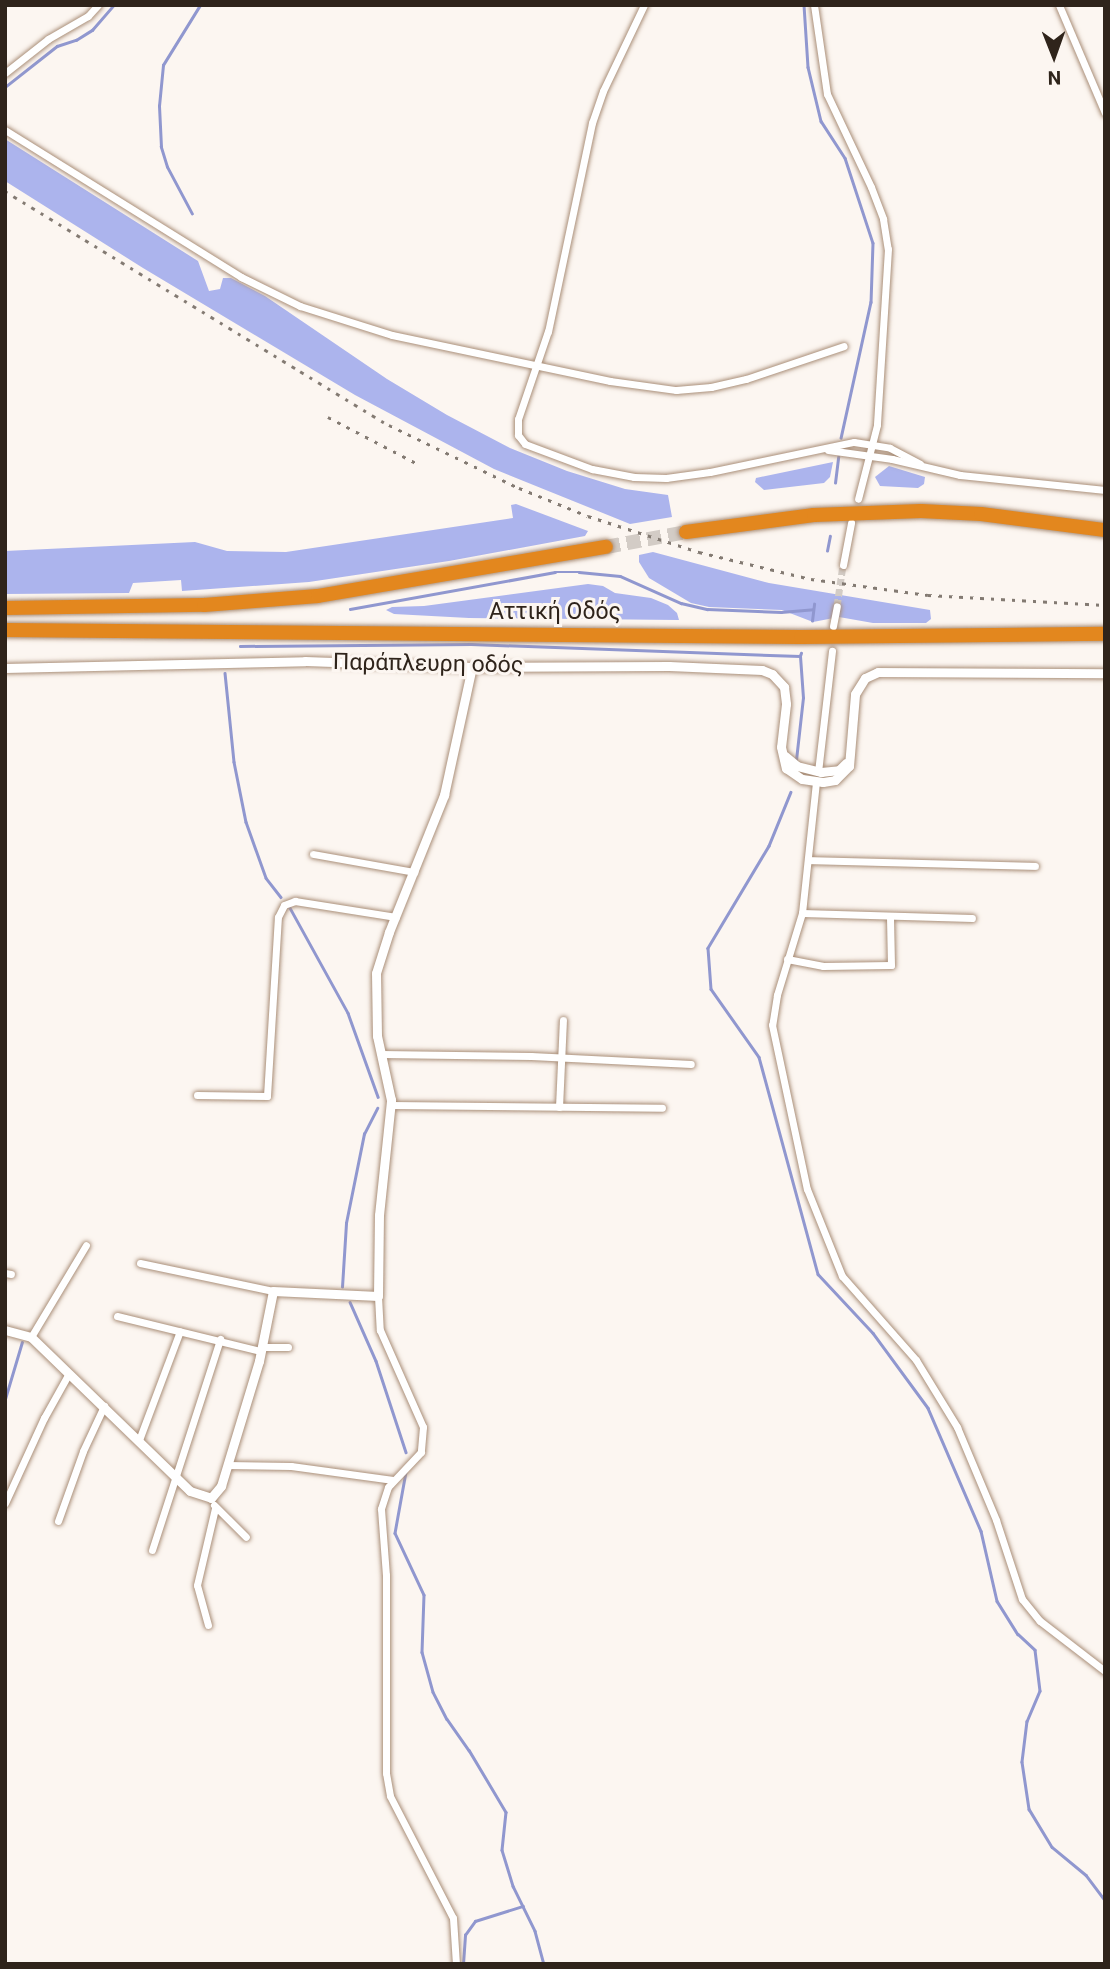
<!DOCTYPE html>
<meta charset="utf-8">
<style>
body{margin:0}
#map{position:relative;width:1110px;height:1969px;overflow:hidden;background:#fcf6f1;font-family:Roboto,sans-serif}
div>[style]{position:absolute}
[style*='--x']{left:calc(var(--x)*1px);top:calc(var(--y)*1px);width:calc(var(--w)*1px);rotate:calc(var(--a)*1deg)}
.forest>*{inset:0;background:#acb4ed}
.stream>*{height:2.5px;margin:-1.25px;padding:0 1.25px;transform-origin:1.25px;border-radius:1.25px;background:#9097cf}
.minor-tunnel>*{height:7px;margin-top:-3.5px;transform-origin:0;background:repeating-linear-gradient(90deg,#d3ccc6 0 7px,transparent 0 10.5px)}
.motorway-tunnel>*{height:14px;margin-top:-7px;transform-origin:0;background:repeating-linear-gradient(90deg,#d3ccc6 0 14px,transparent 0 21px)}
.roads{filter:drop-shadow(0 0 2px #aa8f79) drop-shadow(0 0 2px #aa8f79)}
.minor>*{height:7px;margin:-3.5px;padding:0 3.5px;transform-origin:3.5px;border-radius:3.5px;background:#fff}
.tertiary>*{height:9px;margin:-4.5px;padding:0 4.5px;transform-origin:4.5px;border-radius:4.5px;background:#fff}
.motorway>*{height:14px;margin:-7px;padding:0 7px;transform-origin:7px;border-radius:7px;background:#e3871e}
.rail>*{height:2.5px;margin-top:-1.25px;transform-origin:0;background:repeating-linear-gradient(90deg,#837a72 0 3.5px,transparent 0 10.5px)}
span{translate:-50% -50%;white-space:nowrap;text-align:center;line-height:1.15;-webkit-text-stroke:6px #fcf6f1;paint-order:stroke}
.street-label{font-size:23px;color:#2f241b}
.frame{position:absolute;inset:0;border:7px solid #2f241b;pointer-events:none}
.north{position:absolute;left:1019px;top:21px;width:70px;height:70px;-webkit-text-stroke:5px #fcf6f1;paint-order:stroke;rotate:179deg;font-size:19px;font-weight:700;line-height:28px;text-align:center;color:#2f241b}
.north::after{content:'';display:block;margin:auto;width:24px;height:32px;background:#2f241b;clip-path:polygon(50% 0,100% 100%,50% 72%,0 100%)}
</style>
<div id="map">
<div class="forest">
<i style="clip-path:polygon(5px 139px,198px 261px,209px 291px,220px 289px,223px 278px,231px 278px,265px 296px,387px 379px,447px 415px,510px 448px,567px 471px,625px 489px,668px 495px,672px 517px,630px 524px,494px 469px,355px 395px,143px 268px,5px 181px)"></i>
<i style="clip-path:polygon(833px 462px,830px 477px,824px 483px,764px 490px,755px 482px,756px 478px)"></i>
<i style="clip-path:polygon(889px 466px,925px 477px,924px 484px,918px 488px,880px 486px,875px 477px)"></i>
<i style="clip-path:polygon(516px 504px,588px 531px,585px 536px,449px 561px,309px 582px,182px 591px,181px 580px,133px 583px,129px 593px,5px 594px,5px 551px,195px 542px,227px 551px,286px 552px,513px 518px,511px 505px)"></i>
<i style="clip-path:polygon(653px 552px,769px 583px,930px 610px,931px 619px,926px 623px,873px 623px,839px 617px,813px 622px,782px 610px,709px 607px,691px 603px,649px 578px,639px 562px,639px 555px)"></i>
<i style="clip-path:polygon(588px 584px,603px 586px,615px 593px,651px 598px,668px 605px,677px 613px,679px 620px,469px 618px,394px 614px,386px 610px,392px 607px,424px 606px)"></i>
</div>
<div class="stream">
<i style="--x:804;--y:5;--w:62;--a:86.3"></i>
<i style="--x:808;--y:67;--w:56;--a:76.5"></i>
<i style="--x:821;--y:121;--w:44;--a:57"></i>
<i style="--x:845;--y:158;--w:89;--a:71.8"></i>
<i style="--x:873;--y:243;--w:59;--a:91.9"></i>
<i style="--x:871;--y:302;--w:139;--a:102.4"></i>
<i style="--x:5;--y:87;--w:66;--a:-38.3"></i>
<i style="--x:57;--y:46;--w:20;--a:-18"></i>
<i style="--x:76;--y:40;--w:19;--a:-32"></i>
<i style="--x:92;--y:30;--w:33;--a:-49"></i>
<i style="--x:192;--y:214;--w:53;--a:-118"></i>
<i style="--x:167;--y:167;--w:21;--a:-107"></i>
<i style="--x:161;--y:147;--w:41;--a:-92.8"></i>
<i style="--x:159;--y:106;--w:41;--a:-84.4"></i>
<i style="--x:163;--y:65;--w:70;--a:-58.3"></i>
<i style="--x:835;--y:483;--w:26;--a:-83"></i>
<i style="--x:827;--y:551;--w:15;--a:-79"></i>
<i style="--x:350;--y:609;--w:208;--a:-10.2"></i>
<i style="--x:555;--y:572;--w:24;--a:0"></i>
<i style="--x:579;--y:572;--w:41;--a:5.6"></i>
<i style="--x:620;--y:576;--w:67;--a:23.9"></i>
<i style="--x:681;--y:603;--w:27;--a:13"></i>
<i style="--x:707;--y:609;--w:74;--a:2.3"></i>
<i style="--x:781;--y:612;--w:32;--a:-5"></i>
<i style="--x:812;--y:621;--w:17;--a:-83"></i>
<i style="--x:240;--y:646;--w:231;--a:-0.5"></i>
<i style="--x:471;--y:644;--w:329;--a:2.1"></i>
<i style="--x:800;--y:656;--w:3;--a:-72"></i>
<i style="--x:225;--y:673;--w:89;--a:84.2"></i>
<i style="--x:234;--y:762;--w:61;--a:78.7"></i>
<i style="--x:246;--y:822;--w:59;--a:70.3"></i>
<i style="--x:266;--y:878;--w:24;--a:52"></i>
<i style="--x:796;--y:760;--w:62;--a:-83.6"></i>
<i style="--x:803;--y:698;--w:42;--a:-94.1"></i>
<i style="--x:791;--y:792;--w:58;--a:112.2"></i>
<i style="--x:769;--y:846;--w:119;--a:120.9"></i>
<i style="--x:708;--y:948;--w:41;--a:85.8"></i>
<i style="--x:711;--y:989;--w:83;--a:54.8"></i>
<i style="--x:759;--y:1057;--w:225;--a:74.8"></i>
<i style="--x:818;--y:1274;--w:81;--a:47"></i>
<i style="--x:873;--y:1333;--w:93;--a:53.7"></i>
<i style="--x:928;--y:1408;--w:134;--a:66.7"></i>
<i style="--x:981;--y:1531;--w:72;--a:77.1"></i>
<i style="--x:997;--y:1601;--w:39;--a:58"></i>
<i style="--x:1018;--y:1634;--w:23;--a:43"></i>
<i style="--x:1035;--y:1650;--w:41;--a:83"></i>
<i style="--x:1040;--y:1691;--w:33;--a:113"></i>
<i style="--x:1027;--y:1721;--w:41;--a:97"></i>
<i style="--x:1022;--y:1762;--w:48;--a:81.5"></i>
<i style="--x:1029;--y:1809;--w:44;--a:58.8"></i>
<i style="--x:1052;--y:1847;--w:44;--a:39.5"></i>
<i style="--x:1086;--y:1875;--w:31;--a:53"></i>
<i style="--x:289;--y:906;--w:122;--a:61.1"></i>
<i style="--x:348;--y:1013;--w:89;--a:70.3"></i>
<i style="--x:342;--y:1287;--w:64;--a:-86.4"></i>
<i style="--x:346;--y:1223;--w:91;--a:-78.6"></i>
<i style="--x:364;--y:1134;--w:29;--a:-63"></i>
<i style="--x:350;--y:1302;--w:64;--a:66.2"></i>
<i style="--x:376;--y:1361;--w:96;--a:71.8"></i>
<i style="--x:5;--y:1399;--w:59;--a:-73.4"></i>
<i style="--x:406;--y:1472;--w:62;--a:100.2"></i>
<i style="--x:395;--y:1533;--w:68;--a:64.9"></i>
<i style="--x:424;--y:1595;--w:57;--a:92"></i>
<i style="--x:422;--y:1652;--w:41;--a:74.6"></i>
<i style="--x:433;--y:1692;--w:30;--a:63"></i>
<i style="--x:447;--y:1719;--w:38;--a:55"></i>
<i style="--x:469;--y:1750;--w:72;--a:59.2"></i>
<i style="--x:506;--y:1812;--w:38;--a:96"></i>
<i style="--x:502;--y:1850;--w:38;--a:73"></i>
<i style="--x:513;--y:1886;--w:50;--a:63.9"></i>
<i style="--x:535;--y:1931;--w:34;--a:75"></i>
<i style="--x:463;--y:1964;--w:29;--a:-86"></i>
<i style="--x:465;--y:1935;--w:17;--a:-54"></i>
<i style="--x:475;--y:1921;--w:50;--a:-17.4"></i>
</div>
<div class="minor-tunnel">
<i style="--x:837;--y:606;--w:41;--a:-81.7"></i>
</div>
<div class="motorway-tunnel">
<i style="--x:606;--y:547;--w:81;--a:-10.6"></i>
</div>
<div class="roads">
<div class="minor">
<i style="--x:644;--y:5;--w:95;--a:115.5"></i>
<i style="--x:603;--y:91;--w:34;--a:109"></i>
<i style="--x:592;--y:123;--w:213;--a:101.9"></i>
<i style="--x:548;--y:331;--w:93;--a:108.8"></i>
<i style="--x:518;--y:419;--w:16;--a:90"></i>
<i style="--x:518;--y:435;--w:11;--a:52"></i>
<i style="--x:525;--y:444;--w:72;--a:20.5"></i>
<i style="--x:592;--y:469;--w:43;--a:10.8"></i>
<i style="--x:634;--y:477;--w:32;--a:2"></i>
<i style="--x:666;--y:478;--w:44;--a:-7.8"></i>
<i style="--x:710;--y:472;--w:147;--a:-11.8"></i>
<i style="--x:854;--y:442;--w:36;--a:9"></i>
<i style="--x:890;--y:448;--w:34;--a:28"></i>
<i style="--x:814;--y:5;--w:90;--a:81.7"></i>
<i style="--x:827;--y:94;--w:103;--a:64.7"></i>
<i style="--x:871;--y:187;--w:34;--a:69"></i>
<i style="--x:883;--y:219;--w:30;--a:81"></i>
<i style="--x:888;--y:249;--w:176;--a:93.6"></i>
<i style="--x:877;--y:425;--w:76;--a:104.4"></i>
<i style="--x:1059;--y:5;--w:117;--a:66.9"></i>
<i style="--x:5;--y:73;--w:55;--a:-38.3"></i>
<i style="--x:48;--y:39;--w:46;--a:-29.9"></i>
<i style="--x:88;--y:16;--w:15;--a:-48"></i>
<i style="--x:5;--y:130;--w:278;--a:31.9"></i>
<i style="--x:241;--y:277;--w:66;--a:26.2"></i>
<i style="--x:300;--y:306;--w:96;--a:17.5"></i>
<i style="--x:392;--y:335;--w:223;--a:11.9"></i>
<i style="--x:610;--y:381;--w:67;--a:7.8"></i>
<i style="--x:676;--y:390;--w:35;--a:-5"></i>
<i style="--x:711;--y:387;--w:36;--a:-13"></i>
<i style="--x:746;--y:379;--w:103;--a:-18.6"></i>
<i style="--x:828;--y:450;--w:65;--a:8"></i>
<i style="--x:892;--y:459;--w:70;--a:13.2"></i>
<i style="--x:960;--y:475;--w:146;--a:5.9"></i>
<i style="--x:843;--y:565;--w:43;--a:-79.2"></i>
<i style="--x:833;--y:626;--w:20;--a:-79"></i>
<i style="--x:818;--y:772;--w:122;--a:-83.4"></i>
<i style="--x:816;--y:782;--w:132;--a:96.1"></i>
<i style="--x:802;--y:913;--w:86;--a:107"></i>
<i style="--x:777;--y:995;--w:30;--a:99"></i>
<i style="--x:772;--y:1025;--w:168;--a:78"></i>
<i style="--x:807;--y:1189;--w:94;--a:68.1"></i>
<i style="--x:842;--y:1276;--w:112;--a:48.6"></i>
<i style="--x:916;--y:1360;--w:79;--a:58.5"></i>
<i style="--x:957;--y:1427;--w:101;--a:67.2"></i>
<i style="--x:996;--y:1520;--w:83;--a:71.8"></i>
<i style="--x:1022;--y:1599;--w:28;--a:51"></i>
<i style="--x:1040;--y:1621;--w:82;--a:37.6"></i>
<i style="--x:313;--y:854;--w:103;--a:10.1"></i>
<i style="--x:808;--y:860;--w:227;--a:1.5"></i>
<i style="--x:802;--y:913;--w:170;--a:1.7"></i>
<i style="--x:787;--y:959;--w:37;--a:11"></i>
<i style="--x:823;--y:966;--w:68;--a:-0.8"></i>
<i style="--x:891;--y:965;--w:48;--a:-91.2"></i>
<i style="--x:381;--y:1054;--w:150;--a:0.8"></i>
<i style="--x:531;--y:1056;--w:160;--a:2.9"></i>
<i style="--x:197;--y:1095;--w:70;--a:0.8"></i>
<i style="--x:267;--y:1096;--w:179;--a:-86.5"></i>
<i style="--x:278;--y:917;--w:13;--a:-63"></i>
<i style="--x:284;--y:905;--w:12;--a:-20"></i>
<i style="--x:295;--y:901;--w:102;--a:9"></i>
<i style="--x:391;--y:1105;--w:271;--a:0.6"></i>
<i style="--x:559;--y:1107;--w:87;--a:-87.4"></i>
<i style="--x:140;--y:1263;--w:136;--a:11.9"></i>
<i style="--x:5;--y:1273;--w:6;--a:9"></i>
<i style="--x:378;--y:1296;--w:34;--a:87"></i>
<i style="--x:380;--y:1330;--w:106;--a:66.1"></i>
<i style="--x:423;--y:1427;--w:25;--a:95"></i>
<i style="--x:421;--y:1452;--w:48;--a:133.3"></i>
<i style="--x:388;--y:1487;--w:23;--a:108"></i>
<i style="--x:381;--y:1509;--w:66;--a:85.7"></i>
<i style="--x:386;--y:1575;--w:198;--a:90"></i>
<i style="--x:386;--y:1773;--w:23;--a:80"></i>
<i style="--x:390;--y:1796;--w:137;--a:62.7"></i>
<i style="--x:453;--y:1918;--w:46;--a:86.3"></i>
<i style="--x:117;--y:1316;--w:148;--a:13.7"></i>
<i style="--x:31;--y:1337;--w:107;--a:-59.1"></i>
<i style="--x:262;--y:1347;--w:26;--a:0"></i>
<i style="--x:139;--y:1440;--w:116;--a:-69.4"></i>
<i style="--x:227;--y:1465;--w:64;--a:0.9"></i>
<i style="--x:291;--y:1466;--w:103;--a:7.8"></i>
<i style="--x:5;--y:1503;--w:94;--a:-65.4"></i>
<i style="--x:44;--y:1418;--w:51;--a:-60.9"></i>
<i style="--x:214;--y:1505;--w:45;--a:45"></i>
<i style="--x:58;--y:1521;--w:74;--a:-70.3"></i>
<i style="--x:83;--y:1451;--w:50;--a:-65"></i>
<i style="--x:152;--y:1550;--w:222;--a:-72.1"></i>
<i style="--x:208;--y:1625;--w:41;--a:-105.4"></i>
<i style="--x:197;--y:1585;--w:79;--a:-76.8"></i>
</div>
<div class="tertiary">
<i style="--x:5;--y:668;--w:300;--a:-1.3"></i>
<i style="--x:305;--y:661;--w:167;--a:2.1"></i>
<i style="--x:472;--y:667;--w:197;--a:-0.3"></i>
<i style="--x:669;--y:666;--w:93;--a:2.5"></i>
<i style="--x:762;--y:670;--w:11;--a:22"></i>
<i style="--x:772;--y:674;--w:18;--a:47"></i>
<i style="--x:784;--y:687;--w:17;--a:83"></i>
<i style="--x:786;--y:704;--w:43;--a:96.6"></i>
<i style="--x:781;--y:747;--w:22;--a:77"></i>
<i style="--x:786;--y:768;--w:19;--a:35"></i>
<i style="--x:802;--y:779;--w:21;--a:8"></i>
<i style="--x:823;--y:782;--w:12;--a:-9"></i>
<i style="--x:835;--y:780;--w:20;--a:-45"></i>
<i style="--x:849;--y:766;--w:72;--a:-85.2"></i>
<i style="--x:855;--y:694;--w:19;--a:-58"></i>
<i style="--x:865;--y:678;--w:14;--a:-25"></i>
<i style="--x:878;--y:672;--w:227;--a:0.3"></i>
<i style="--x:785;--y:756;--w:16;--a:40"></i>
<i style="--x:797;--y:766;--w:25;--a:14"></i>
<i style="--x:821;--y:772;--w:18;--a:-6"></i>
<i style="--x:839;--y:770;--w:10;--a:-45"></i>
<i style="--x:5;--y:1330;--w:27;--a:15"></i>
<i style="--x:31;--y:1337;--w:221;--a:44.1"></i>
<i style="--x:190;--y:1491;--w:22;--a:18"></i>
<i style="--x:211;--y:1498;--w:16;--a:-50"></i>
<i style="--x:221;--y:1486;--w:131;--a:-73.1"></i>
<i style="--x:259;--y:1361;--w:71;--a:-78.7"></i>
<i style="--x:273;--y:1291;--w:105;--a:2.7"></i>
<i style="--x:378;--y:1296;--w:81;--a:-89.3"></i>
<i style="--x:379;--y:1215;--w:116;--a:-84"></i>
<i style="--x:391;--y:1100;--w:66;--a:-102.3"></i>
<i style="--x:377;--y:1036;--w:63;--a:-90.9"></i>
<i style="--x:376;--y:973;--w:43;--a:-72.4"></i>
<i style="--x:389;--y:932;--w:148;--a:-68.1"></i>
<i style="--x:444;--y:795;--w:131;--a:-77.7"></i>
</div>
<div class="motorway">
<i style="--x:686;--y:532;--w:129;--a:-7.6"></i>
<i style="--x:814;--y:515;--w:107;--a:-2.1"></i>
<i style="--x:921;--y:511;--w:60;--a:2.9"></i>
<i style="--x:981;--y:514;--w:125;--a:7.4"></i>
<i style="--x:5;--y:608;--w:199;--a:-0.9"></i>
<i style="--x:204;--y:605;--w:114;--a:-4.5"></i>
<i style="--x:318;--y:596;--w:292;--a:-9.7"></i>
<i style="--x:5;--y:630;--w:796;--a:0.5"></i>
<i style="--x:801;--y:637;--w:304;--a:-0.6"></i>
</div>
</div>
<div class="rail">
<i style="--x:5;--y:191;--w:450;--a:31.4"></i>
<i style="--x:389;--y:425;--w:144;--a:25.9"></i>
<i style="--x:519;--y:488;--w:74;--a:22.1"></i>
<i style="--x:588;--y:516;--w:117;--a:18"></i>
<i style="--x:699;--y:552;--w:115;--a:13.6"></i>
<i style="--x:811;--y:579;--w:118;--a:7.8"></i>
<i style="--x:928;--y:595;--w:177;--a:3.2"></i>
<i style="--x:328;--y:417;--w:99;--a:27.6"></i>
</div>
<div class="street-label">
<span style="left:555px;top:612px">Αττική Οδός</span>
<span style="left:428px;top:664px;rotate:1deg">Παράπλευρη οδός</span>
</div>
<div class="frame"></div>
<div class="north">N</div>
</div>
